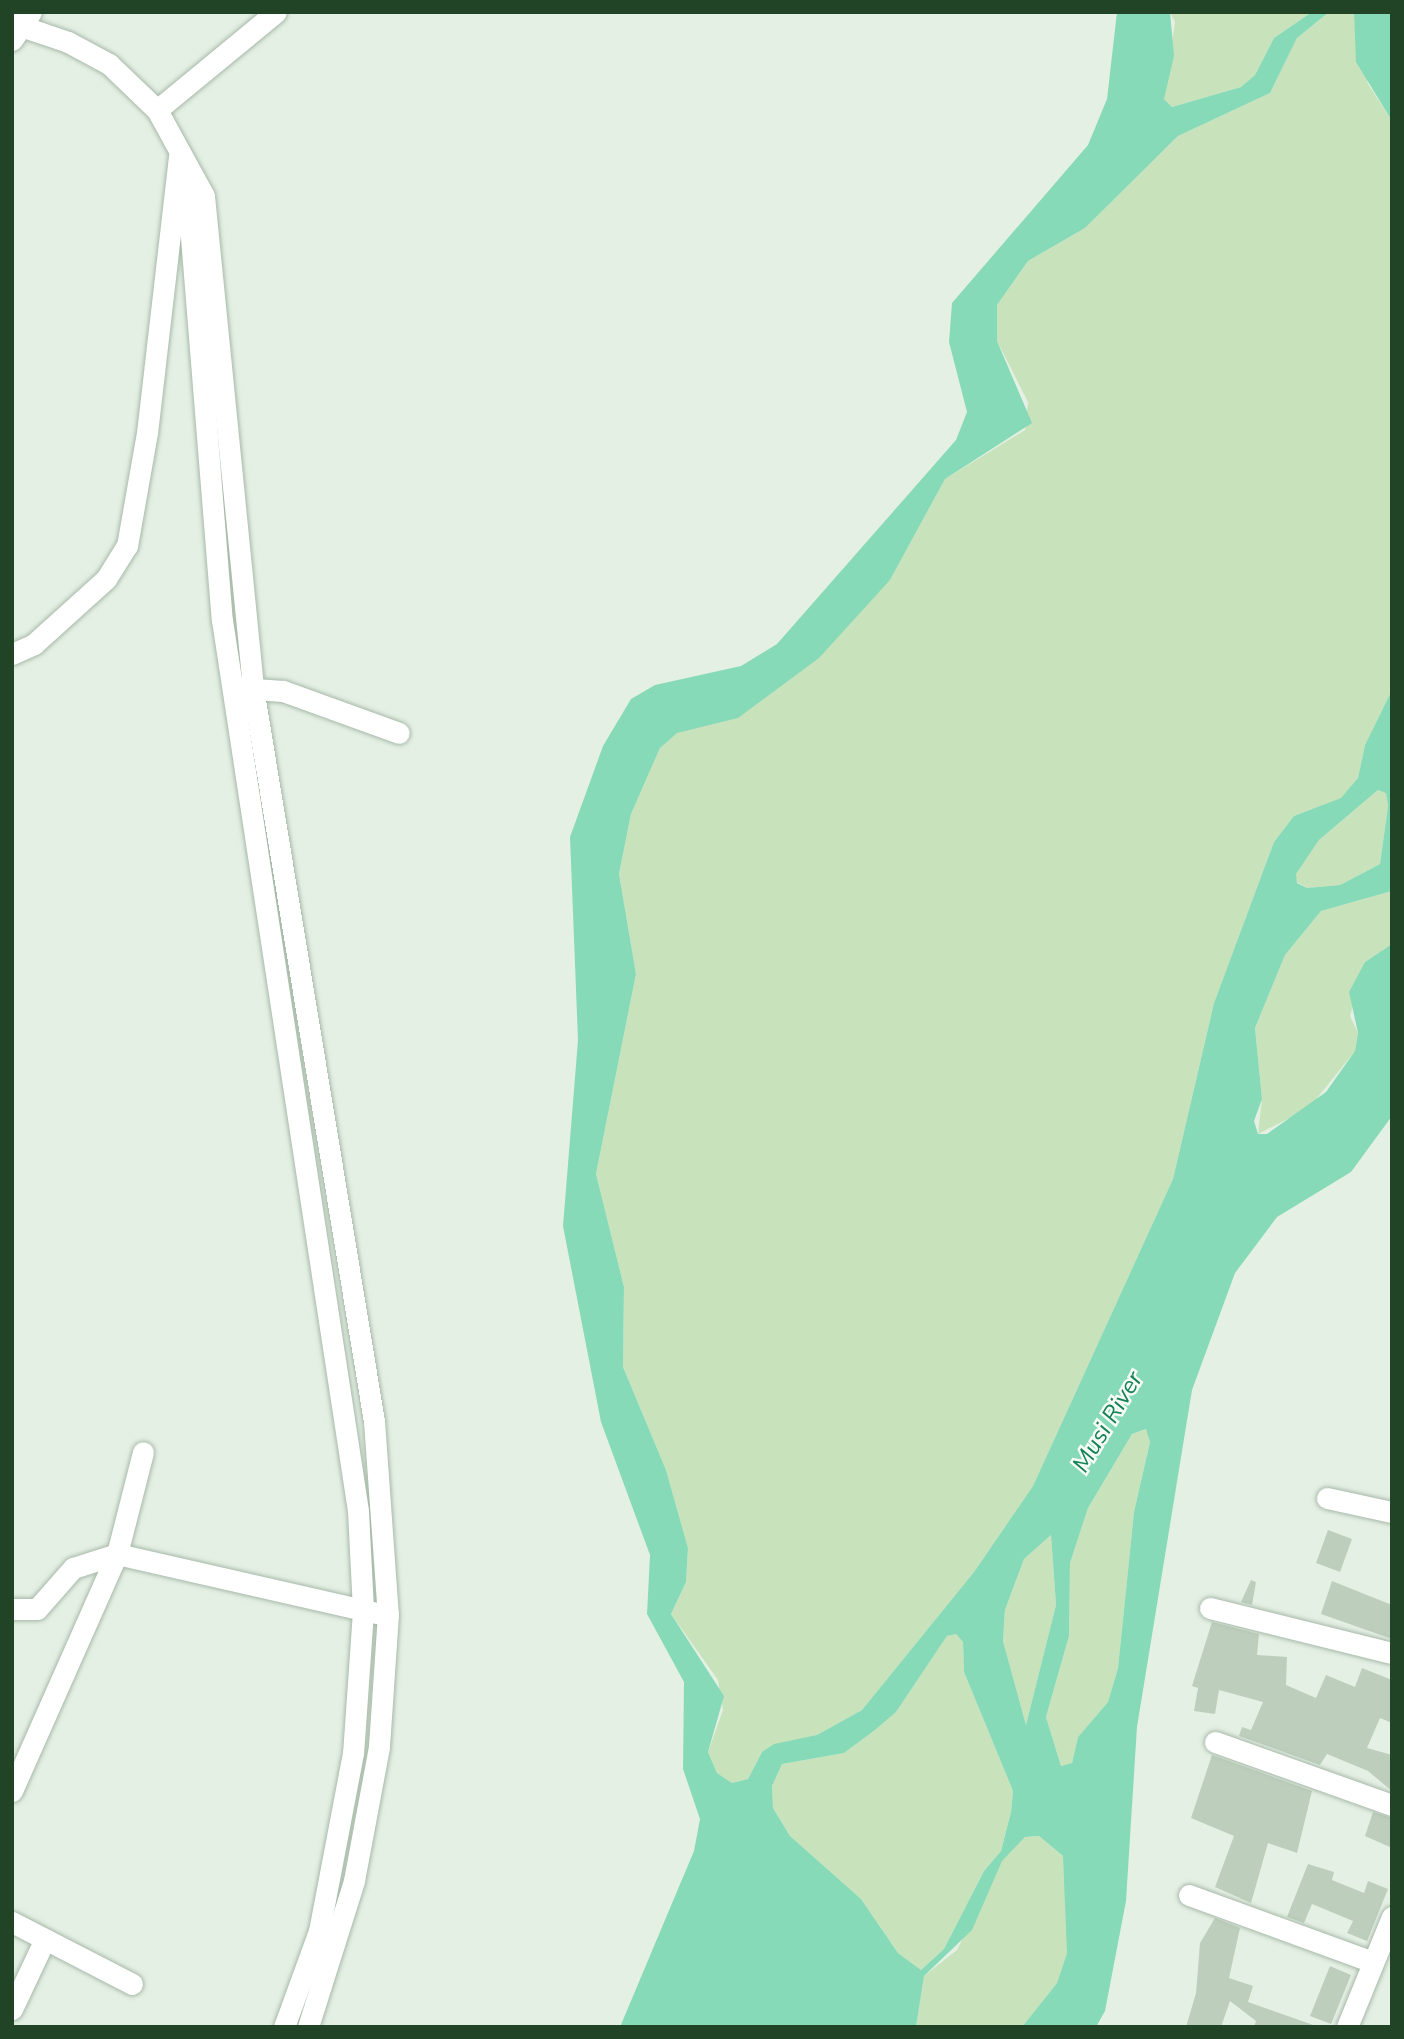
<!DOCTYPE html>
<style>
body{margin:0}
#map{position:relative;width:1404px;height:2039px;overflow:hidden;background:#e5f0e5;font-family:"Nunito Sans",sans-serif}
div>[style]{position:absolute}
[style*='--x']{left:calc(var(--x)*1px);top:calc(var(--y)*1px);width:calc(var(--w)*1px);rotate:calc(var(--a)*1deg)}
.green>*{inset:0;background:#c8e3bc}
.water>*{inset:0;background:#87dab7}
.building>*{inset:0;background:#bdcebc}
.roads{filter:drop-shadow(0 0 2px #a6b9a8) drop-shadow(0 0 2px #a6b9a8)}
.minor>*{height:21px;margin:-10.5px;padding:0 10.5px;transform-origin:10.5px;border-radius:10.5px;background:#fff}
span{translate:-50% -50%;white-space:nowrap;text-align:center;line-height:1.15;-webkit-text-stroke:5px #f7fbf6;paint-order:stroke}
.water-label{font-size:24px;color:#138254;font-style:italic}
.frame{position:absolute;inset:0;border:14px solid #214426;pointer-events:none}
</style>
<div id="map">
<div class="green">
<i style="clip-path:polygon(1170px 12px,1312px 12px,1274px 38px,1255px 75px,1241px 87px,1172px 107px,1164px 99px,1175px 22px)"></i>
<i style="clip-path:polygon(1329px 12px,1354px 12px,1368px 84px,1392px 121px,1392px 690px,1365px 745px,1358px 778px,1342px 798px,1294px 816px,1274px 842px,1214px 1003px,1173px 1179px,1033px 1486px,974px 1572px,862px 1710px,817px 1735px,762px 1752px,748px 1779px,732px 1783px,717px 1773px,708px 1752px,723px 1710px,718px 1680px,671px 1614px,686px 1582px,688px 1548px,666px 1470px,623px 1367px,624px 1287px,596px 1174px,636px 974px,619px 874px,631px 814px,660px 748px,676px 733px,702px 726px,890px 580px,945px 479px,1025px 430px,1028px 402px,997px 341px,997px 305px,1028px 261px,1085px 228px,1178px 136px,1270px 93px,1297px 38px)"></i>
<i style="clip-path:polygon(1378px 790px,1386px 792px,1388px 806px,1380px 864px,1340px 885px,1307px 888px,1297px 882px,1295px 874px,1319px 840px)"></i>
<i style="clip-path:polygon(1392px 891px,1392px 944px,1365px 962px,1350px 1016px,1358px 1033px,1355px 1051px,1309px 1108px,1258px 1134px,1262px 1098px,1255px 1028px,1285px 955px,1321px 911px)"></i>
<i style="clip-path:polygon(1147px 1429px,1150px 1442px,1134px 1512px,1118px 1668px,1108px 1702px,1078px 1737px,1072px 1763px,1061px 1766px,1046px 1717px,1069px 1636px,1070px 1563px,1088px 1508px,1132px 1434px)"></i>
<i style="clip-path:polygon(1051px 1535px,1056px 1605px,1026px 1725px,1003px 1641px,1005px 1610px,1024px 1559px)"></i>
<i style="clip-path:polygon(956px 1634px,963px 1642px,964px 1672px,1013px 1791px,1011px 1812px,1001px 1851px,984px 1871px,944px 1949px,921px 1970px,898px 1953px,861px 1899px,790px 1836px,773px 1808px,772px 1786px,782px 1764px,844px 1753px,875px 1730px,896px 1712px,947px 1636px)"></i>
<i style="clip-path:polygon(1039px 1836px,1063px 1856px,1068px 1881px,1067px 1953px,1057px 1983px,1022px 2027px,916px 2027px,924px 1976px,957px 1950px,1001px 1861px,1025px 1837px)"></i>
</div>
<div class="water">
<i style="clip-path:polygon(evenodd,1117px 12px,1170px 12px,1174px 56px,1164px 99px,1172px 107px,1241px 87px,1255px 75px,1274px 38px,1312px 12px,1329px 12px,1297px 38px,1270px 93px,1178px 136px,1085px 228px,1028px 261px,997px 305px,997px 341px,1032px 423px,945px 479px,890px 580px,819px 658px,738px 718px,677px 733px,660px 748px,631px 814px,619px 874px,636px 974px,596px 1174px,624px 1287px,623px 1367px,666px 1470px,688px 1548px,686px 1582px,671px 1614px,724px 1696px,708px 1752px,717px 1773px,732px 1783px,748px 1779px,762px 1752px,774px 1744px,817px 1735px,862px 1710px,974px 1572px,1033px 1486px,1173px 1179px,1214px 1003px,1274px 842px,1294px 816px,1341px 798px,1358px 778px,1365px 745px,1392px 690px,1392px 891px,1321px 911px,1285px 955px,1255px 1028px,1262px 1099px,1254px 1121px,1258px 1134px,1267px 1134px,1326px 1092px,1355px 1051px,1358px 1033px,1349px 992px,1365px 962px,1392px 944px,1392px 1116px,1351px 1172px,1277px 1217px,1235px 1273px,1192px 1390px,1137px 1727px,1126px 1901px,1105px 2011px,1096px 2027px,1022px 2027px,1057px 1983px,1067px 1953px,1063px 1856px,1039px 1836px,1025px 1837px,1002px 1861px,972px 1930px,924px 1976px,916px 2027px,620px 2027px,694px 1851px,700px 1819px,683px 1769px,684px 1682px,647px 1614px,650px 1555px,601px 1422px,563px 1226px,578px 1040px,570px 837px,603px 746px,631px 699px,655px 685px,741px 666px,777px 644px,956px 440px,967px 412px,949px 342px,952px 303px,1088px 145px,1107px 99px,1117px 12px,1378px 790px,1386px 793px,1388px 806px,1380px 864px,1340px 885px,1307px 888px,1297px 883px,1296px 874px,1319px 840px,1378px 790px,1117px 12px,1146px 1429px,1150px 1442px,1134px 1512px,1118px 1668px,1108px 1702px,1078px 1737px,1072px 1763px,1061px 1766px,1046px 1717px,1069px 1636px,1070px 1563px,1088px 1508px,1132px 1434px,1146px 1429px,1117px 12px,1051px 1535px,1056px 1605px,1026px 1725px,1003px 1641px,1005px 1610px,1024px 1559px,1051px 1535px,1117px 12px,956px 1634px,963px 1642px,964px 1672px,1013px 1791px,1011px 1812px,1001px 1851px,984px 1871px,944px 1949px,921px 1970px,898px 1953px,861px 1899px,790px 1836px,773px 1808px,772px 1786px,782px 1764px,844px 1753px,875px 1730px,896px 1712px,947px 1636px,956px 1634px)"></i>
<i style="clip-path:polygon(1354px 12px,1392px 12px,1392px 121px,1356px 62px)"></i>
</div>
<div class="building">
<i style="clip-path:polygon(1328px 1530px,1352px 1539px,1340px 1572px,1316px 1563px)"></i>
<i style="clip-path:polygon(1251px 1580px,1256px 1582px,1252px 1605px,1241px 1602px)"></i>
<i style="clip-path:polygon(1332px 1581px,1392px 1605px,1392px 1639px,1321px 1614px)"></i>
<i style="clip-path:polygon(1212px 1622px,1259px 1634px,1257px 1655px,1287px 1657px,1286px 1685px,1316px 1698px,1326px 1675px,1355px 1687px,1362px 1668px,1392px 1680px,1392px 1723px,1380px 1718px,1367px 1748px,1392px 1755px,1392px 1791px,1368px 1771px,1327px 1754px,1320px 1765px,1239px 1736px,1242px 1727px,1251px 1730px,1263px 1702px,1219px 1690px,1215px 1714px,1194px 1711px,1198px 1688px,1192px 1686px)"></i>
<i style="clip-path:polygon(1212px 1755px,1312px 1791px,1297px 1853px,1268px 1843px,1251px 1903px,1215px 1887px,1234px 1836px,1191px 1818px)"></i>
<i style="clip-path:polygon(1373px 1812px,1392px 1818px,1392px 1848px,1365px 1836px)"></i>
<i style="clip-path:polygon(1308px 1864px,1334px 1872px,1332px 1880px,1364px 1893px,1368px 1881px,1388px 1889px,1367px 1941px,1347px 1933px,1353px 1921px,1312px 1904px,1304px 1923px,1287px 1917px)"></i>
<i style="clip-path:polygon(1215px 1918px,1240px 1928px,1229px 1978px,1253px 1986px,1248px 2002px,1319px 2027px,1254px 2027px,1256px 2021px,1230px 2001px,1221px 2027px,1186px 2027px,1196px 1993px,1200px 1943px)"></i>
<i style="clip-path:polygon(1330px 1966px,1351px 1975px,1331px 2024px,1310px 2016px)"></i>
</div>
<div class="roads">
<div class="minor">
<i style="--x:12;--y:23;--w:59;--a:18.7"></i>
<i style="--x:68;--y:42;--w:47;--a:28.2"></i>
<i style="--x:109;--y:64;--w:66;--a:43.8"></i>
<i style="--x:157;--y:110;--w:98;--a:61.3"></i>
<i style="--x:204;--y:196;--w:494;--a:84.3"></i>
<i style="--x:253;--y:688;--w:743;--a:80.63"></i>
<i style="--x:374;--y:1421;--w:194;--a:85.9"></i>
<i style="--x:388;--y:1614;--w:133;--a:93.9"></i>
<i style="--x:379;--y:1747;--w:136;--a:100.6"></i>
<i style="--x:354;--y:1881;--w:153;--a:107.5"></i>
<i style="--x:12;--y:40;--w:34;--a:-56"></i>
<i style="--x:157;--y:110;--w:154;--a:-39.5"></i>
<i style="--x:193;--y:185;--w:16;--a:108"></i>
<i style="--x:188;--y:200;--w:421;--a:85.4"></i>
<i style="--x:222;--y:620;--w:901;--a:81.32"></i>
<i style="--x:358;--y:1511;--w:100;--a:87.1"></i>
<i style="--x:363;--y:1611;--w:142;--a:94"></i>
<i style="--x:353;--y:1753;--w:181;--a:100.8"></i>
<i style="--x:319;--y:1931;--w:102;--a:110"></i>
<i style="--x:12;--y:654;--w:24;--a:-24"></i>
<i style="--x:34;--y:644;--w:97;--a:-42.1"></i>
<i style="--x:106;--y:579;--w:39;--a:-58"></i>
<i style="--x:127;--y:546;--w:115;--a:-80"></i>
<i style="--x:147;--y:433;--w:279;--a:-83.4"></i>
<i style="--x:240;--y:688;--w:43;--a:4"></i>
<i style="--x:283;--y:691;--w:123;--a:19.9"></i>
<i style="--x:1327;--y:1498;--w:66;--a:12.2"></i>
<i style="--x:1210;--y:1608;--w:187;--a:13.9"></i>
<i style="--x:12;--y:1609;--w:25;--a:0"></i>
<i style="--x:37;--y:1609;--w:55;--a:-48.7"></i>
<i style="--x:73;--y:1568;--w:46;--a:-17.7"></i>
<i style="--x:117;--y:1554;--w:266;--a:12.8"></i>
<i style="--x:1215;--y:1742;--w:188;--a:19.6"></i>
<i style="--x:12;--y:1791;--w:259;--a:-66.1"></i>
<i style="--x:117;--y:1554;--w:105;--a:-75.7"></i>
<i style="--x:1189;--y:1895;--w:196;--a:20"></i>
<i style="--x:12;--y:1922;--w:135;--a:27.3"></i>
<i style="--x:12;--y:2009;--w:73;--a:-64.8"></i>
<i style="--x:1347;--y:2027;--w:119;--a:-67.8"></i>
</div>
</div>
<div class="water-label">
<span style="left:1108px;top:1422px;rotate:-59deg">Musi River</span>
</div>
<div class="frame"></div>
</div>
